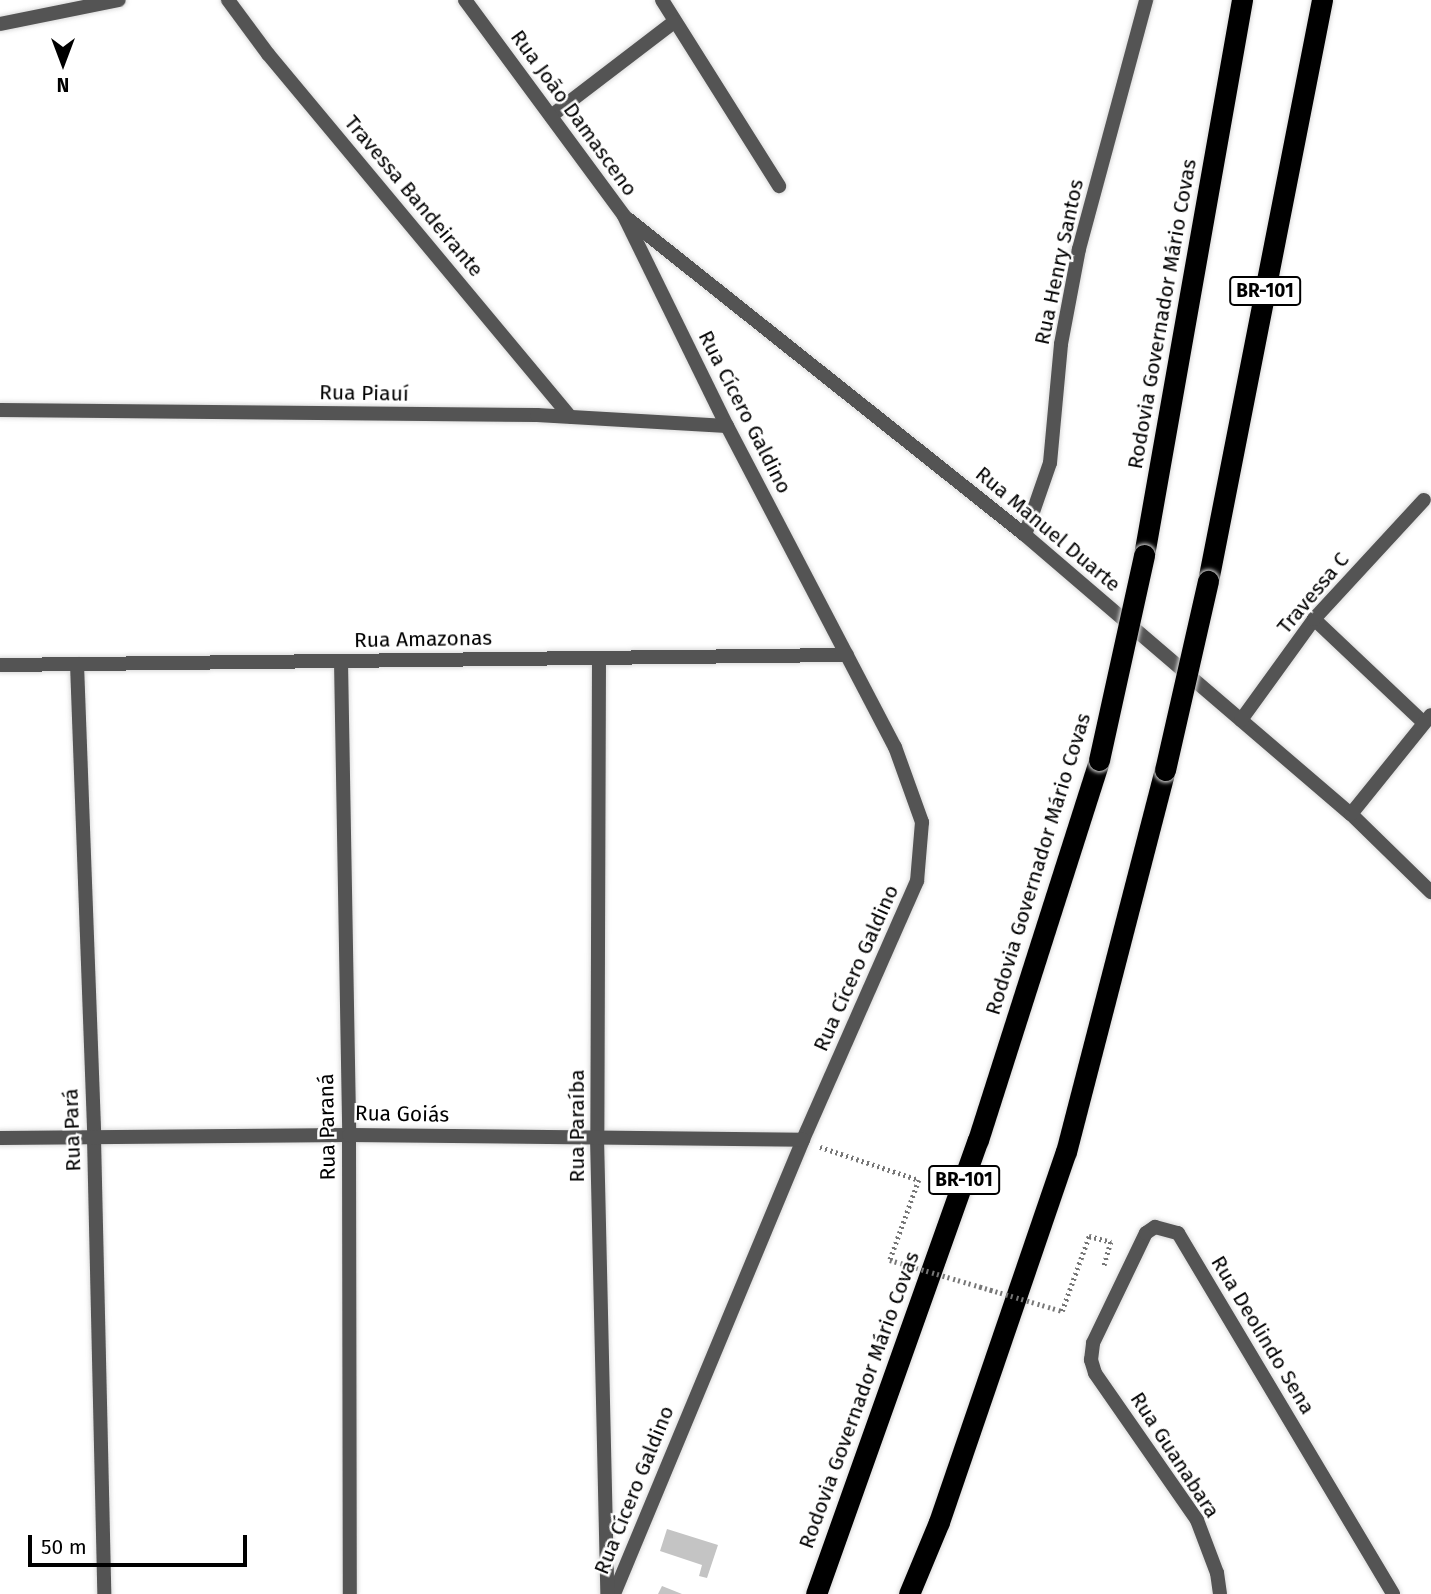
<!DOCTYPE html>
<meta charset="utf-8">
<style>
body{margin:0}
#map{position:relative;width:1431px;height:1594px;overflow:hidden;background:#fff;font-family:"Fira Sans",sans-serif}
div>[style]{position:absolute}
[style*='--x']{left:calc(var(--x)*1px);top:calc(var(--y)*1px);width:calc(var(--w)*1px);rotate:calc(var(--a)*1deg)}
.building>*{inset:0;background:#c4c4c4}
.path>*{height:4.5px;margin-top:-2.25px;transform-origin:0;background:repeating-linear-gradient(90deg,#767676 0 2px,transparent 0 5.5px)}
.roads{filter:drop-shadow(0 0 2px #dbdbdb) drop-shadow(0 0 2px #dbdbdb)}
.lane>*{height:14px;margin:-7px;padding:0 7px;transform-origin:7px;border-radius:7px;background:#545454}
.street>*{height:14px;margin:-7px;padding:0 7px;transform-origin:7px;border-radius:7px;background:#545454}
.highway>*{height:21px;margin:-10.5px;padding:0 10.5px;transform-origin:10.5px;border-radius:10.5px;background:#000}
.path-bridge>*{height:4.5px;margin-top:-2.25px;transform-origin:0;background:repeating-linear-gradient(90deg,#767676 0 2px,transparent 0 5.5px)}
.bridges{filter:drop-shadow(0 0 2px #dbdbdb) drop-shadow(0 0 2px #dbdbdb)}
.highway-bridge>*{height:21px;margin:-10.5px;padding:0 10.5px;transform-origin:10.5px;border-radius:10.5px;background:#000}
span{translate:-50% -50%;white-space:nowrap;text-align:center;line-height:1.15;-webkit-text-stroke:5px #fff;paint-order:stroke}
.shield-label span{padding:2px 5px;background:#fff;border:2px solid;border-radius:5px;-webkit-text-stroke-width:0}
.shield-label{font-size:19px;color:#000;font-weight:700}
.street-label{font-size:21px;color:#000}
.north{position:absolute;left:28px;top:28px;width:70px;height:70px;-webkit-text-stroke:5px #fff;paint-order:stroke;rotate:180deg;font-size:19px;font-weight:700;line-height:28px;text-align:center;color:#000}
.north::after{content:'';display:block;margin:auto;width:24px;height:32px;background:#000;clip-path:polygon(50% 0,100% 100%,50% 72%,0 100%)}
.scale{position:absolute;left:28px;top:1535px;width:219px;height:32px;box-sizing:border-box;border:4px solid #000;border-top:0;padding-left:9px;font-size:21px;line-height:24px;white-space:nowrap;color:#000;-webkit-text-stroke:5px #fff;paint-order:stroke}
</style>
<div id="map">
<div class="building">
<i style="clip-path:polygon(667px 1529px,718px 1545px,707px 1578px,699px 1576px,702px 1565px,660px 1551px)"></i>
<i style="clip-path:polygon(662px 1586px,682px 1594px,658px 1594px)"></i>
</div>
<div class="path">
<i style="--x:820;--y:1147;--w:104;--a:18.4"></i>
<i style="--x:1062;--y:1311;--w:80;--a:-70.2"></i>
<i style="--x:1089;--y:1236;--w:23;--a:15"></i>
<i style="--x:1111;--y:1242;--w:26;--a:106"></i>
</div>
<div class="roads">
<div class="lane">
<i style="--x:662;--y:0;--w:220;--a:57.8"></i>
<i style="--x:551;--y:116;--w:155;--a:-37.4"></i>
</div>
<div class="street">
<i style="--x:228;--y:0;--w:67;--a:53.5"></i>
<i style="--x:268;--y:54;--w:472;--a:50.2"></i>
<i style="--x:465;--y:0;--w:268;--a:53.6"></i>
<i style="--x:624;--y:216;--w:234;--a:63.9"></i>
<i style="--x:727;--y:426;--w:362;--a:62.4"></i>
<i style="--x:895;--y:747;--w:80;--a:70.2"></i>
<i style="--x:922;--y:822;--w:59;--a:94.8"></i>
<i style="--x:917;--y:881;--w:283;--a:113.8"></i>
<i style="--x:803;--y:1140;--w:492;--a:112.6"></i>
<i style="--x:0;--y:24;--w:121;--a:-11.4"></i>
<i style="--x:628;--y:219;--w:507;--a:38.52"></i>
<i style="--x:1025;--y:535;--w:429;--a:40.6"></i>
<i style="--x:1351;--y:814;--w:112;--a:44.3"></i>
<i style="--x:0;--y:410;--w:537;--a:0.53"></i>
<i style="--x:537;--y:415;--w:190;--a:3.3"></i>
<i style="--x:1025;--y:535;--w:76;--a:-70.9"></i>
<i style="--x:1050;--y:463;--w:120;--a:-84.7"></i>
<i style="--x:1061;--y:344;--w:97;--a:-79.3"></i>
<i style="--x:1079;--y:249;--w:258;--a:-74.9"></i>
<i style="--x:1314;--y:619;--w:151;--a:43.4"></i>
<i style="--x:599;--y:658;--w:479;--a:90.2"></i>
<i style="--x:597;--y:1137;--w:457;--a:88.7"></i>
<i style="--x:341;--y:661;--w:474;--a:89"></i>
<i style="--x:349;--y:1135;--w:459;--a:89.9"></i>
<i style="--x:77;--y:664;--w:474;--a:87.9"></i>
<i style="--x:94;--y:1138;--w:456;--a:88.7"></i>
<i style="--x:0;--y:665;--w:847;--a:-0.68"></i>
<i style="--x:1241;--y:720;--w:125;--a:-54.1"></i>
<i style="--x:1314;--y:619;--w:162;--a:-47.3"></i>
<i style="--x:1351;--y:814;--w:127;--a:-51.1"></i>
<i style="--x:0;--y:1138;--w:349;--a:-0.5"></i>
<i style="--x:349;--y:1135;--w:454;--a:0.6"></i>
<i style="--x:1220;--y:1594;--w:21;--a:-98"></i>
<i style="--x:1217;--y:1573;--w:57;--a:-110.7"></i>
<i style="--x:1197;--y:1520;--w:179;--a:-124.8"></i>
<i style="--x:1095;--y:1373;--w:14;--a:-107"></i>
<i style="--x:1091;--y:1360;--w:17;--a:-83"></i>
<i style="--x:1093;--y:1343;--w:122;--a:-64.3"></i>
<i style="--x:1146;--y:1233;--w:11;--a:-34"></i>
<i style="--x:1155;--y:1227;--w:24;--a:15"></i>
<i style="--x:1178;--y:1233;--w:420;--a:59.2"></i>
</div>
<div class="highway">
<i style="--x:1144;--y:555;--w:564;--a:-79.99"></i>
<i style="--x:1208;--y:581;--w:592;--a:-78.9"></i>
<i style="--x:816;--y:1594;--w:482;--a:-70.4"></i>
<i style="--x:978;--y:1140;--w:399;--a:-72.3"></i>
<i style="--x:909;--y:1594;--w:78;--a:-67.4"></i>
<i style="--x:939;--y:1522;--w:391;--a:-71.1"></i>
<i style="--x:1066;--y:1152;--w:395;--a:-75.5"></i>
</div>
</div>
<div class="path-bridge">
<i style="--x:919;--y:1180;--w:85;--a:109.9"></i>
<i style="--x:890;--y:1260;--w:179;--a:16.5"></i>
</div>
<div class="bridges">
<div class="highway-bridge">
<i style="--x:1099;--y:760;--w:210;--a:-77.6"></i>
<i style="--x:1165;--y:770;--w:194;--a:-77.2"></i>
</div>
</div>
<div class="shield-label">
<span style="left:1265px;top:291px">BR-101</span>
<span style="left:964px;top:1180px">BR-101</span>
</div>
<div class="street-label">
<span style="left:574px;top:113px;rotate:54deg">Rua João Damasceno</span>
<span style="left:414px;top:196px;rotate:50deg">Travessa Bandeirante</span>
<span style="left:1059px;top:262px;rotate:-78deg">Rua Henry Santos</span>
<span style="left:1162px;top:314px;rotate:-80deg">Rodovia Governador Mário Covas</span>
<span style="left:364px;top:393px;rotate:1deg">Rua Piauí</span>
<span style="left:745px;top:412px;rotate:63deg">Rua Cícero Galdino</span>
<span style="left:1048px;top:529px;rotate:40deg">Rua Manuel Duarte</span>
<span style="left:1313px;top:593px;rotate:-50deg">Travessa C</span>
<span style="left:423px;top:639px;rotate:-1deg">Rua Amazonas</span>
<span style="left:1038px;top:864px;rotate:-73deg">Rodovia Governador Mário Covas</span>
<span style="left:856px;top:968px;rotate:-66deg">Rua Cícero Galdino</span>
<span style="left:402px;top:1114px;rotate:1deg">Rua Goiás</span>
<span style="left:577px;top:1126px;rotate:-90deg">Rua Paraíba</span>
<span style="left:327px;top:1127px;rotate:-91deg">Rua Paraná</span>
<span style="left:72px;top:1130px;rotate:-92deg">Rua Pará</span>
<span style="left:1263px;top:1335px;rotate:59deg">Rua Deolindo Sena</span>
<span style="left:859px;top:1400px;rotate:-70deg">Rodovia Governador Mário Covas</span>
<span style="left:1175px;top:1455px;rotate:57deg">Rua Guanabara</span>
<span style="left:634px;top:1490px;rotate:-68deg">Rua Cícero Galdino</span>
</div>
<div class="north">N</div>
<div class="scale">50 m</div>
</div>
